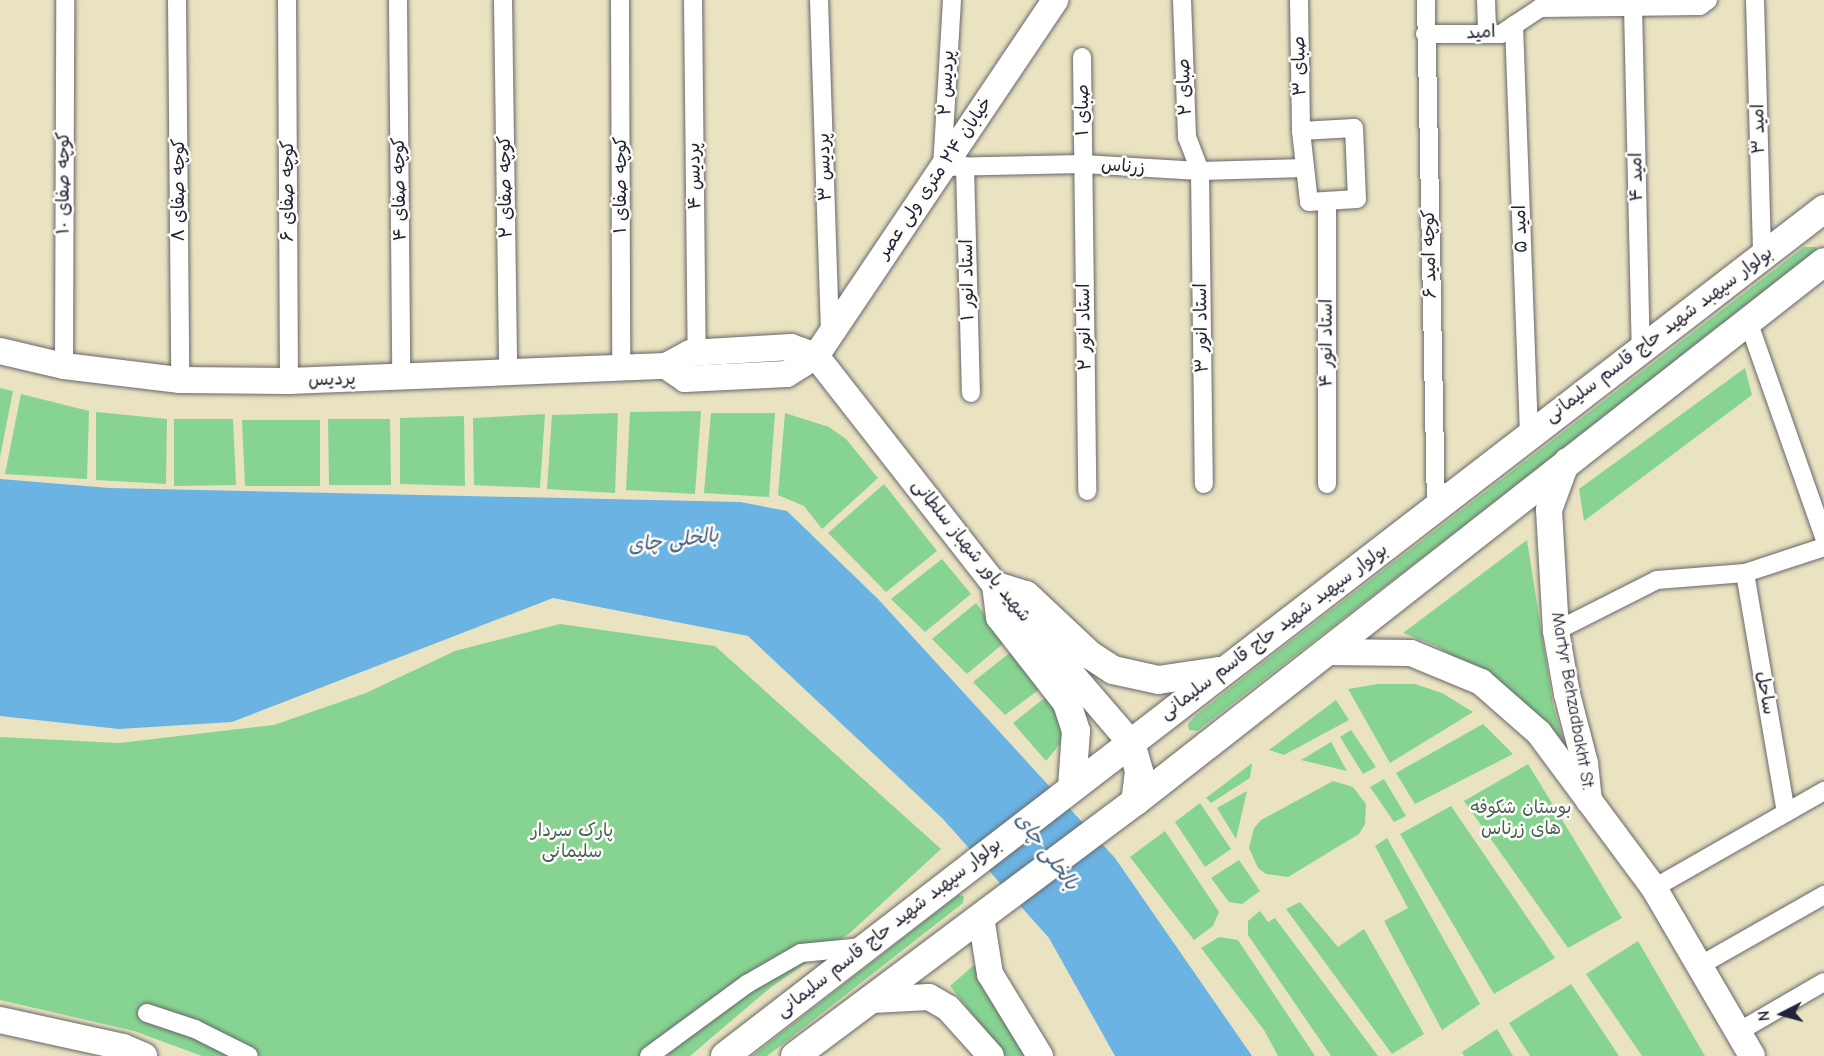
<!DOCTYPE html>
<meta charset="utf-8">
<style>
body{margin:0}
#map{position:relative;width:1824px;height:1056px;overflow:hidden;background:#e9e3c2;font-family:"Comic Neue","Playpen Sans Arabic",sans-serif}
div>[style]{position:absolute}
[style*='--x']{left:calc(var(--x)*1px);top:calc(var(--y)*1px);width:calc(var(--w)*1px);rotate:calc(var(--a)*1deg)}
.green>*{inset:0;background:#87d492}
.water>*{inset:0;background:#6bb3e2}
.roads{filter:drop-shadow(0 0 2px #68666a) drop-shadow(0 0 2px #68666a)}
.street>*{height:18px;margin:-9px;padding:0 9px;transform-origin:9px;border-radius:9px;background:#fff}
.secondary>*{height:26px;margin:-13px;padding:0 13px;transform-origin:13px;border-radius:13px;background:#fff}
.primary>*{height:28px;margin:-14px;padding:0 14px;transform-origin:14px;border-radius:14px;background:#fff}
span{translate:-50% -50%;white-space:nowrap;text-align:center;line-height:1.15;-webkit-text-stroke:5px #fdfcf7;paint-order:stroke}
.street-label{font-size:18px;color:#22223b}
.park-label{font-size:18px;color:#456059}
.water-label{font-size:20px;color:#3f5c7e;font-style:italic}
.north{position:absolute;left:1752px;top:984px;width:60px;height:60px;-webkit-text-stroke:4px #fdfcf7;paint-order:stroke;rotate:264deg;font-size:16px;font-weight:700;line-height:24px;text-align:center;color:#22223b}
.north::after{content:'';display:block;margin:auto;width:21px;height:27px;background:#22223b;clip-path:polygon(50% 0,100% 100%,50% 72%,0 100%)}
</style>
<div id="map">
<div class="green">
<i style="clip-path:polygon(1804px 247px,1816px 247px,1818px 253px,1197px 731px,1189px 730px,1188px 724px,1195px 716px,1247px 675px)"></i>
<i style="clip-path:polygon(1745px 368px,1752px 395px,1584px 521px,1579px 489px)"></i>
<i style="clip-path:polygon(0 388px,13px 391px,0 457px)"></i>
<i style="clip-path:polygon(21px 394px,89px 411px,87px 479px,5px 474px)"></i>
<i style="clip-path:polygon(701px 411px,695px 494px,626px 490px,630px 412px)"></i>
<i style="clip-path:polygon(96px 412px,167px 419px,166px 484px,96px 480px)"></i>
<i style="clip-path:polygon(618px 413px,615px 493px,547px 489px,552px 415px)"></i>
<i style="clip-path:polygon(711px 413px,775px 413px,769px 497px,704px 493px)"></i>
<i style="clip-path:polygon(785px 413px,829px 427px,846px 439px,878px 478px,822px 529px,804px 506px,778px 495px)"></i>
<i style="clip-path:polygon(545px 414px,540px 488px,474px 485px,473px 418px)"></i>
<i style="clip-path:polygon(464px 416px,465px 486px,400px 484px,400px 418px)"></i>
<i style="clip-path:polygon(174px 419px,233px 419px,236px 485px,174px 486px)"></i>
<i style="clip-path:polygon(328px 419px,390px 419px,391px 485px,329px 485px)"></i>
<i style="clip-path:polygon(242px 420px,320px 420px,320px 486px,245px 486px)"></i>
<i style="clip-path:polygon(884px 484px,937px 551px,886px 592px,828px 533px)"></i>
<i style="clip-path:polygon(1527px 540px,1553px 705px,1569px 759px,1490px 679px,1436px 646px,1403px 633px)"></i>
<i style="clip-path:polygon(942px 559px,971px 594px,925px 632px,891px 599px)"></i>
<i style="clip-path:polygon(976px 603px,1005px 642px,967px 674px,932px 639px)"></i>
<i style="clip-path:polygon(560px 624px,715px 646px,941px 849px,851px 932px,770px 988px,690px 1056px,202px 1056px,134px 1031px,0 1000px,0 737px,119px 743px,274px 725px,366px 693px,455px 651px)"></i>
<i style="clip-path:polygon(1012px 651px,1041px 688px,1005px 715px,973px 682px)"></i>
<i style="clip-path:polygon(1378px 684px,1415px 684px,1442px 693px,1473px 712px,1390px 763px,1348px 689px)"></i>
<i style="clip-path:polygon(1047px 696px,1056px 705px,1064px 739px,1046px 761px,1013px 723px)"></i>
<i style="clip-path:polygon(1336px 700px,1349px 720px,1284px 755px,1269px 750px)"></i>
<i style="clip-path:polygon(1483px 724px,1513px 754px,1415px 804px,1396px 773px)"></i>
<i style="clip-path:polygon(1351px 730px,1376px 767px,1363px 774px,1340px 737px)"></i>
<i style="clip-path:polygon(1331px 742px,1347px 771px,1301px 760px)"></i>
<i style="clip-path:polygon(1252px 763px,1250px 778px,1211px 803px,1206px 798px)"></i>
<i style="clip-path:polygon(1528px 764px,1622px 918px,1568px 948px,1464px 801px)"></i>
<i style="clip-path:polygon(1384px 779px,1406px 816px,1394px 822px,1370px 787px)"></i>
<i style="clip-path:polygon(1333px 781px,1353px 787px,1366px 804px,1365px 824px,1359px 834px,1288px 877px,1266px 874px,1258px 868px,1249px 848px,1254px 828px,1261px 820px)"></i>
<i style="clip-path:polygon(1247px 791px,1236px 839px,1217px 808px)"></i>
<i style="clip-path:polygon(1200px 803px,1231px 849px,1205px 867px,1175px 822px)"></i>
<i style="clip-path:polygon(1451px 806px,1555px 958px,1494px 994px,1400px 834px)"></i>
<i style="clip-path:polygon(1165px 831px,1219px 912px,1213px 926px,1194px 940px,1130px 857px)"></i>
<i style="clip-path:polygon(1387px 838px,1480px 1004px,1442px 1030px,1384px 921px,1408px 908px,1375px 846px)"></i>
<i style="clip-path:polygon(1239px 860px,1260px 891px,1242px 904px,1229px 902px,1211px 878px)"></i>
<i style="clip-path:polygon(958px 895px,964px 896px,963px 903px,775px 1050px,767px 1056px,752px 1056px)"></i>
<i style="clip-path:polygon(1300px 902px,1338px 947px,1364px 929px,1424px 1034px,1392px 1054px,1286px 909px)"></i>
<i style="clip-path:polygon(1260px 911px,1268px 922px,1275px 918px,1378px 1056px,1331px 1056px,1248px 935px,1248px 921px)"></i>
<i style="clip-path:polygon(1219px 937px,1238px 940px,1315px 1056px,1278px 1056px,1264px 1030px,1201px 948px)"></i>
<i style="clip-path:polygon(1638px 941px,1705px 1056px,1642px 1056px,1586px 974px)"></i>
<i style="clip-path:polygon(974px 965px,1026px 1056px,1006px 1056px,950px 986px)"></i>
<i style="clip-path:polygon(1571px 984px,1619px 1056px,1530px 1056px,1509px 1023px)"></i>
<i style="clip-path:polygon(1497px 1029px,1513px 1056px,1464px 1056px,1462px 1052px)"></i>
</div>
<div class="water">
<i style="clip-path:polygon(0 479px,110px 488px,740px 502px,787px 511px,878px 599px,1115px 858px,1252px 1056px,1115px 1056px,1049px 938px,943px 819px,748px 636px,553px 598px,232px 722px,119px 729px,0 716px)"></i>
</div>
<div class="roads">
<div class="street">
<i style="--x:177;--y:0;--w:380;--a:89.5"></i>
<i style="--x:287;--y:0;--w:381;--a:89.7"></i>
<i style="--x:398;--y:0;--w:378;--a:89.5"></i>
<i style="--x:503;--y:0;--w:374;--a:89.2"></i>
<i style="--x:620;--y:0;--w:369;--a:89.8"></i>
<i style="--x:693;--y:0;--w:353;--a:89.4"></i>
<i style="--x:819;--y:0;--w:334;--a:88.1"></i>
<i style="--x:952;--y:0;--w:167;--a:93.4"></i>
<i style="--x:942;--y:167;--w:141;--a:-1.2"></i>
<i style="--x:1083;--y:164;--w:117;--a:3.4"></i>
<i style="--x:1200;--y:171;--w:105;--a:-1.6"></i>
<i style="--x:1182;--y:0;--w:137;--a:87.9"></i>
<i style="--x:1187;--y:137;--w:36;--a:69"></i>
<i style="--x:1200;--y:171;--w:313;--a:89.3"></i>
<i style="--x:1299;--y:0;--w:131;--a:89.1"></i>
<i style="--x:1301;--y:131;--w:71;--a:83.6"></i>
<i style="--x:1309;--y:202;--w:48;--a:-3.6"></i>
<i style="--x:1357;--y:199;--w:71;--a:-92.4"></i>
<i style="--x:1354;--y:128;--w:53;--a:176.8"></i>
<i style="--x:1426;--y:0;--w:509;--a:88.87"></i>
<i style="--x:1486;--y:0;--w:34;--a:88"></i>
<i style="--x:1755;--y:0;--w:257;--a:88.4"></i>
<i style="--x:1633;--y:7;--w:340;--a:88.7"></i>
<i style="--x:1514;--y:25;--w:409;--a:87.9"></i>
<i style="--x:1425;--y:34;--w:76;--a:0"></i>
<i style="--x:1501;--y:34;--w:47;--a:-33.7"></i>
<i style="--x:1540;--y:8;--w:160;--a:-0.7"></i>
<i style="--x:1700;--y:6;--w:10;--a:-37"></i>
<i style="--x:1082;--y:57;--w:434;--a:89.3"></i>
<i style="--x:965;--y:166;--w:227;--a:88.5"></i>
<i style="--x:1327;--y:202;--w:282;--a:90"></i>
<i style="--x:1748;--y:321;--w:229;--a:70.6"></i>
<i style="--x:64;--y:366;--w:366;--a:-89.8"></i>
<i style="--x:1745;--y:573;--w:243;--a:80.3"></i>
<i style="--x:1556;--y:631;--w:113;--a:-26.8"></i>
<i style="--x:1657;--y:580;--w:88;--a:-4.5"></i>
<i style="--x:1745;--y:573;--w:83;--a:-18.2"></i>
<i style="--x:1654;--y:888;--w:196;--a:-29.7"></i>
<i style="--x:1699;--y:966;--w:144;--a:-29.6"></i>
<i style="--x:147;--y:1013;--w:51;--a:18.4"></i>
<i style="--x:195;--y:1029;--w:60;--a:26.6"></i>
<i style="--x:1738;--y:1032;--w:99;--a:-30.2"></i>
<i style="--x:649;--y:1056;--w:122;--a:-36.3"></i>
<i style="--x:747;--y:984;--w:62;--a:-29.9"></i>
<i style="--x:801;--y:953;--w:62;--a:-5.5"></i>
</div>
<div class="secondary">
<i style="--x:0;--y:351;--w:66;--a:13.2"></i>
<i style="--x:64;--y:366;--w:117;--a:6.9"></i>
<i style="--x:180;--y:380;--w:109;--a:0.5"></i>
<i style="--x:289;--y:381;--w:377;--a:-2.3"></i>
<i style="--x:666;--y:366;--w:27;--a:-28"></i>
<i style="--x:690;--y:353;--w:101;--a:-3.4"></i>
<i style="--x:791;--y:347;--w:27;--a:20"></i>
<i style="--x:816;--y:356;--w:292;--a:52"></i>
<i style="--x:996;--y:586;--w:207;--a:49.3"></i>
<i style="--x:666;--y:366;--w:23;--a:34"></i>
<i style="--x:685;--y:379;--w:102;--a:-2.8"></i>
<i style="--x:787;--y:374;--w:34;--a:-32"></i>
<i style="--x:816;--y:356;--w:429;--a:-56.1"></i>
<i style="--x:1567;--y:461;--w:52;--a:110.2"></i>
<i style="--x:1549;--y:510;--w:121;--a:86.7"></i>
<i style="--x:1556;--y:631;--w:64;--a:80.1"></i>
<i style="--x:1567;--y:694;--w:71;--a:75.4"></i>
<i style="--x:1585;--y:763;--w:38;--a:84"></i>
<i style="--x:1326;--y:652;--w:85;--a:0.7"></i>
<i style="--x:1411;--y:653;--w:76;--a:22.5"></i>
<i style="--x:1481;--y:682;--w:77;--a:41.3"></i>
<i style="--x:1539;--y:733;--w:193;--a:53.4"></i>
<i style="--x:1654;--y:888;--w:194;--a:59.7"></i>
<i style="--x:981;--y:917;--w:58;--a:81"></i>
<i style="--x:990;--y:974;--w:96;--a:58.6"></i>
<i style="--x:872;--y:1000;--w:57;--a:-3"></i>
<i style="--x:929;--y:997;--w:22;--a:30"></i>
<i style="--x:948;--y:1008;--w:64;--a:48.1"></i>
<i style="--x:0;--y:1020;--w:126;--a:12.4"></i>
<i style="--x:123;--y:1047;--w:23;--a:23"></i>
</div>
<div class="primary">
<i style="--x:1131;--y:743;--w:29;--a:74"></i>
<i style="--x:1139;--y:771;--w:31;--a:97"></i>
<i style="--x:1072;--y:788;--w:57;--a:-86"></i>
<i style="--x:1076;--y:731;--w:29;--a:-108"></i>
<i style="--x:1067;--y:703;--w:109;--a:-127.9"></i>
<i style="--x:1000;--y:617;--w:31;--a:-97"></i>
<i style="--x:996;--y:586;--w:31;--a:17"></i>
<i style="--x:1026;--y:595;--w:88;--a:43.2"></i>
<i style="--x:1090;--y:655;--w:27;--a:33"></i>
<i style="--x:1113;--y:670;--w:46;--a:12.5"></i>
<i style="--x:1158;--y:680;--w:62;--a:-8.4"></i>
<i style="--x:725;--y:1056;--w:1388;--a:-37.62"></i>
<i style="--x:795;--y:1056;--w:424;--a:-36.8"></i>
<i style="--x:1135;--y:802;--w:875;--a:-38.09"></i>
</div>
</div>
<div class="street-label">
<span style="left:1481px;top:33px;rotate:-3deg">امید</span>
<span style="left:1300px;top:66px;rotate:-91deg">صبای ۳</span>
<span style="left:947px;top:83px;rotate:-87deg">پردیس ۲</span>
<span style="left:1185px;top:87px;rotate:-92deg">صبای ۲</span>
<span style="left:1083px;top:110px;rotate:-90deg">صبای ۱</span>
<span style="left:1759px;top:129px;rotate:-91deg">امید ۳</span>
<span style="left:825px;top:167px;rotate:-92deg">پردیس ۳</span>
<span style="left:1123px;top:167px;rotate:4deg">زرناس</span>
<span style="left:695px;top:176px;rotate:-91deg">پردیس ۴</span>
<span style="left:1637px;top:177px;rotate:-91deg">امید ۴</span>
<span style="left:935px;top:178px;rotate:-56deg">خیابان ۲۴ متری ولی عصر</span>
<span style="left:64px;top:183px;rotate:-90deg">کوچه صفای ۱۰</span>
<span style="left:621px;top:185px;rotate:-90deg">کوچه صفای ۱</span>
<span style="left:506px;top:187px;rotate:-91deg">کوچه صفای ۲</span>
<span style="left:400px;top:189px;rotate:-91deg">کوچه صفای ۴</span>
<span style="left:179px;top:190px;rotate:-90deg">کوچه صفای ۸</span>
<span style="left:288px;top:191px;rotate:-90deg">کوچه صفای ۶</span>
<span style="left:1521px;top:229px;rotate:-92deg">امید ۵</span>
<span style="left:1430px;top:254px;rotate:-91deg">کوچه امید ۶</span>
<span style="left:968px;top:280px;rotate:-91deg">استاد انور ۱</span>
<span style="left:1085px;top:327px;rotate:-91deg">استاد انور ۲</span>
<span style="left:1202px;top:328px;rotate:-91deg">استاد انور ۳</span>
<span style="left:1659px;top:335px;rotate:-37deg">بولوار سپهبد شهید حاج قاسم سلیمانی</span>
<span style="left:1327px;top:343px;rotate:-90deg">استاد انور ۴</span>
<span style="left:332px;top:380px;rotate:-2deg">پردیس</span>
<span style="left:971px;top:551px;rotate:51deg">شهید یاور شهباز سلطانی</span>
<span style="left:1274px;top:632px;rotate:-37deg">بولوار سپهبد شهید حاج قاسم سلیمانی</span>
<span style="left:1765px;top:693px;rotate:80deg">ساحل</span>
<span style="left:1572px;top:701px;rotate:80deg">Martyr Behzadbakht St.</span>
<span style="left:889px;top:928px;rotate:-38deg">بولوار سپهبد شهید حاج قاسم سلیمانی</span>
</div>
<div class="park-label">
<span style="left:1521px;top:819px">بوستان شکوفه<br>های زرناس</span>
<span style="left:572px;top:842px">پارک سردار<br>سلیمانی</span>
</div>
<div class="water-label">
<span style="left:673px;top:540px;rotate:-7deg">بالخلی چای</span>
<span style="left:1047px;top:851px;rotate:53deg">بالخلی چای</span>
</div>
<div class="north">N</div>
</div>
